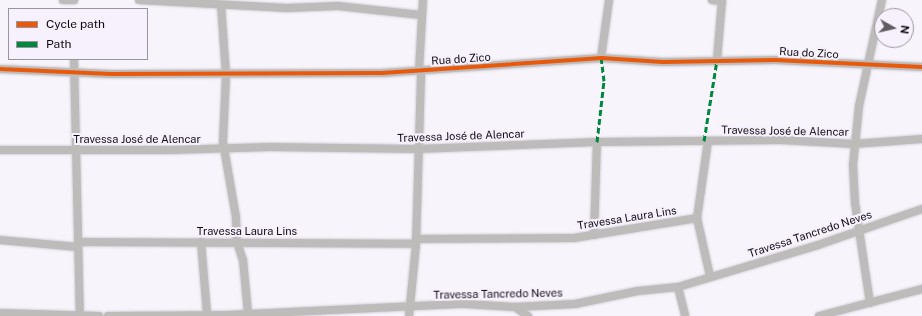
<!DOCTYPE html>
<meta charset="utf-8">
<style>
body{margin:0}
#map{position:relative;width:922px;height:316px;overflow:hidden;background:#f7f4fb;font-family:"Public Sans",sans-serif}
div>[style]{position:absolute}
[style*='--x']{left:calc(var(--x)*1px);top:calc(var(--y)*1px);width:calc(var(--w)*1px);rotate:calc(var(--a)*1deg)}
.roads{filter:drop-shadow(0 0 1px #d2d0d5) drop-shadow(0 0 1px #d2d0d5)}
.minor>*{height:8px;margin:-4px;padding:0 4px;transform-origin:4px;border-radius:4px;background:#bdbcbb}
.quiet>*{height:3px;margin-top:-1.5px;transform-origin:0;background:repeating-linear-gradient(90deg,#00873e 0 6px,transparent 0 9px)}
.cycleway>*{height:4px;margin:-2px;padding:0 2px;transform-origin:2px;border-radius:2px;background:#e8590c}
span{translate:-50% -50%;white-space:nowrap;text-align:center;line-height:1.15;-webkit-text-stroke:4px #f7f1fe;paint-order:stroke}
.street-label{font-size:11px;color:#0e0c10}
.legend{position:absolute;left:8px;top:8px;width:140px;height:52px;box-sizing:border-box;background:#f7f1fe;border:1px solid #9a959f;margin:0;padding:5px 7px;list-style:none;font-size:12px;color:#0e0c10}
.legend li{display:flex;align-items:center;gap:8px;height:20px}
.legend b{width:20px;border:1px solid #9a959f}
.north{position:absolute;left:874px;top:8px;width:40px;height:40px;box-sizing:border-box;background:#f7f1fe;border:1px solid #9a959f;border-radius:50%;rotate:98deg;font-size:11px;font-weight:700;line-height:16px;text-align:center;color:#0e0c10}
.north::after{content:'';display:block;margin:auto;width:14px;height:18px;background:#605d62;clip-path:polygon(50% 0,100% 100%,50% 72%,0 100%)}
</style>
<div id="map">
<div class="roads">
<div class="minor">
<i style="--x:63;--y:0;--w:11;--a:0"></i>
<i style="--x:139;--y:0;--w:148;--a:3.1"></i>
<i style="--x:287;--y:8;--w:51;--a:-2.2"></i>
<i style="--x:338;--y:6;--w:83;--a:6.2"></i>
<i style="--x:712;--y:0;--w:10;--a:6"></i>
<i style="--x:221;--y:5;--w:70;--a:85.9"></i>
<i style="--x:226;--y:75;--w:67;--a:92.6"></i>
<i style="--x:223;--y:142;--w:76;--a:80.2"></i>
<i style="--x:236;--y:217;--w:25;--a:88"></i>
<i style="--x:237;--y:242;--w:19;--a:72"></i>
<i style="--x:243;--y:260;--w:53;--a:84.6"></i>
<i style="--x:601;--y:58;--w:59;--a:-82.1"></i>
<i style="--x:74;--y:59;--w:257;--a:88.7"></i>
<i style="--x:717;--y:60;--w:60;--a:-85.2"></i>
<i style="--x:0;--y:69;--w:111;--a:2.6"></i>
<i style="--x:111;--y:74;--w:271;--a:-0.2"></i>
<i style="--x:382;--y:73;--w:220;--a:-3.9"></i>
<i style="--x:601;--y:58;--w:62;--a:3.7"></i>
<i style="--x:663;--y:62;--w:112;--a:-1"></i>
<i style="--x:775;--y:60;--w:147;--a:2.7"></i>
<i style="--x:419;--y:71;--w:71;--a:-86.8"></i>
<i style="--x:708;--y:141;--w:78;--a:98.1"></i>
<i style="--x:697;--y:218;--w:59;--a:77.4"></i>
<i style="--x:0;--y:150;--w:170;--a:0"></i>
<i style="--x:170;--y:150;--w:100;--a:-1.7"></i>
<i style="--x:270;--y:147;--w:147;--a:0.8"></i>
<i style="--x:417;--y:149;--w:180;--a:-2.2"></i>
<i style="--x:597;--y:142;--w:184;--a:-0.6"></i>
<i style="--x:781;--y:140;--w:73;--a:3.1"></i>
<i style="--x:854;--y:144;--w:68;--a:-4.2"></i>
<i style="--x:594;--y:235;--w:93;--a:-88.2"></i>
<i style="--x:416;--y:239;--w:158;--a:-0.4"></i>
<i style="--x:574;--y:238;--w:125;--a:-9.2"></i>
<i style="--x:0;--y:240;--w:78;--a:5.1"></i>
<i style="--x:78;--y:242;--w:338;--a:0.3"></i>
<i style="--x:201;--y:242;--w:72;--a:85.2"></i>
<i style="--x:678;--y:287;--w:30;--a:76"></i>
<i style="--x:870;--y:303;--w:101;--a:-98.5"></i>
<i style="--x:855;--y:203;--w:38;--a:-93"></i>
<i style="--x:853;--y:165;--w:59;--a:-84.2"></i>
<i style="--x:859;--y:106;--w:108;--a:-77.8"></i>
<i style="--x:515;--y:307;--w:16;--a:35"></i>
<i style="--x:0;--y:313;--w:99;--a:1.7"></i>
<i style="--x:108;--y:316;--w:119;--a:-0.5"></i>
<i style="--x:227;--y:315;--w:237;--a:-2.7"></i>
<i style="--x:464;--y:304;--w:51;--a:3.4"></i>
<i style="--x:515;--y:307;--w:60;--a:-2.9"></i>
<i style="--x:575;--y:304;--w:64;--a:-11.7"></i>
<i style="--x:638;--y:291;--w:40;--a:-5.7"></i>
<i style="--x:678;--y:287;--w:146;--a:-16.7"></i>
<i style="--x:818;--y:245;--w:110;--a:-19.1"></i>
<i style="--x:409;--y:316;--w:72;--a:-84.4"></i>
<i style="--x:416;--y:244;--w:173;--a:-88.3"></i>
<i style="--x:819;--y:316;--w:106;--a:-14.7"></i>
</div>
</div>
<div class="quiet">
<i style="--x:704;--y:141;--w:82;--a:-80.9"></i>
<i style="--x:597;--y:142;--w:61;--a:-83.5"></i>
<i style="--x:604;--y:81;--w:23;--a:-97"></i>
</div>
<div class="cycleway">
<i style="--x:0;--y:69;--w:111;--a:2.6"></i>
<i style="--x:111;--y:74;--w:271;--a:-0.2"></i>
<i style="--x:382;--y:73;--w:220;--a:-3.9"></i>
<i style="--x:601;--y:58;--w:62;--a:3.7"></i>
<i style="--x:663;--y:62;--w:112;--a:-1"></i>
<i style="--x:775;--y:60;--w:147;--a:2.7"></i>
</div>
<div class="street-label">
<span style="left:809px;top:53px;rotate:3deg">Rua do Zico</span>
<span style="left:461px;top:59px;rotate:-4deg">Rua do Zico</span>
<span style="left:785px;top:131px;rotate:1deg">Travessa José de Alencar</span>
<span style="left:461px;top:136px;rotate:-2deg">Travessa José de Alencar</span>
<span style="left:137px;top:139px">Travessa José de Alencar</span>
<span style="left:627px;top:218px;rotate:-9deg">Travessa Laura Lins</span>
<span style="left:247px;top:231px">Travessa Laura Lins</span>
<span style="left:810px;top:234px;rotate:-18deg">Travessa Tancredo Neves</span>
<span style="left:498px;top:294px;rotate:-1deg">Travessa Tancredo Neves</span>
</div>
<ul class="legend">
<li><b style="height:5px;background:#e8590c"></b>Cycle path</li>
<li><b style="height:5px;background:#00873e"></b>Path</li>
</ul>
<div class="north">N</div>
</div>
